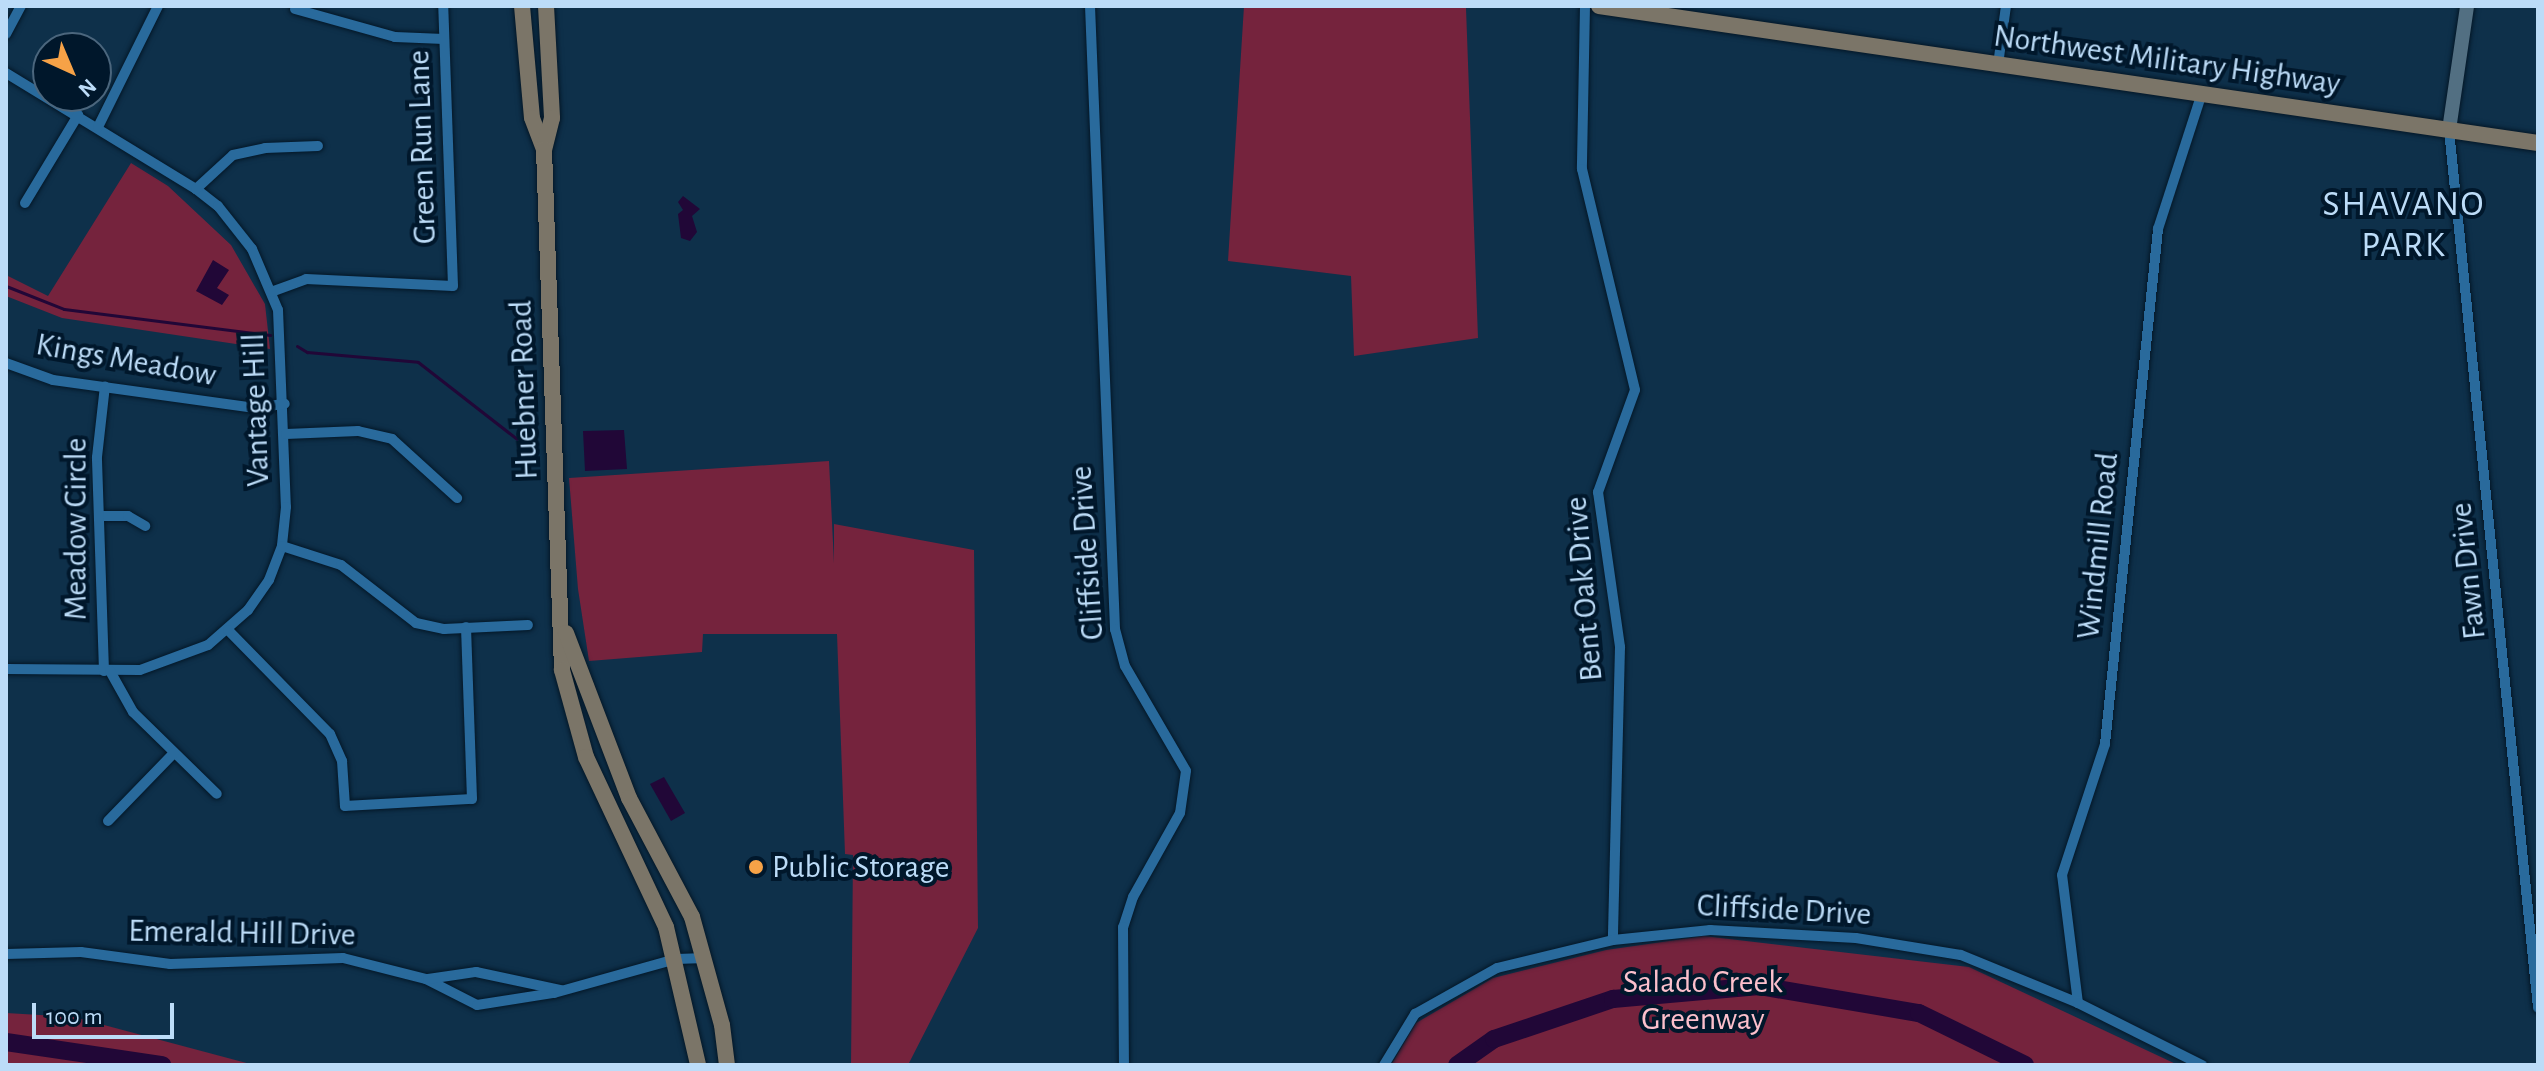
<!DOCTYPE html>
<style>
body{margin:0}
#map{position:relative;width:2544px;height:1071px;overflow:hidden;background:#0e304a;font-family:"Alegreya Sans",sans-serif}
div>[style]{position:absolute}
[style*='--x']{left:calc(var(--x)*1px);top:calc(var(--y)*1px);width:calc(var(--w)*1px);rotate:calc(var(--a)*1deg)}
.green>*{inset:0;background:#75233d}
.water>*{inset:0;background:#210737}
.stream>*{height:3px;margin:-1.5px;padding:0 1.5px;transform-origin:1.5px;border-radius:1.5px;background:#210737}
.river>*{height:18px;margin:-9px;padding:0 9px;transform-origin:9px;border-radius:9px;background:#210737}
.roads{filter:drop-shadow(0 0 2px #041727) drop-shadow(0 0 2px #041727)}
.minor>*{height:10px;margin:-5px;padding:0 5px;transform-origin:5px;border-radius:5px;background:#296a9c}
.secondary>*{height:14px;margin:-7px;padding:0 7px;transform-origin:7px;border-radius:7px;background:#526f82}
.primary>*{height:16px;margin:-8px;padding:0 8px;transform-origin:8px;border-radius:8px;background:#7b7568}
.dots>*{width:22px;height:22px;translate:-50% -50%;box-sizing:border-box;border:4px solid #00172b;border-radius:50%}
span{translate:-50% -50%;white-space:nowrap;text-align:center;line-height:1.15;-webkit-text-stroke:8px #00172b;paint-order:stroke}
.street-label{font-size:32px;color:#bcdcf8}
.poi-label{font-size:32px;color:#bcdcf8}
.left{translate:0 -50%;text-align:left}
.park-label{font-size:32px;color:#fcc0cc}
.quarter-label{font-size:36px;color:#bcdcf8;letter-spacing:2px}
.frame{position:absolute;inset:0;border:8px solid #bcdcf8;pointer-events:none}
.north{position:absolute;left:32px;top:32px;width:80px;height:80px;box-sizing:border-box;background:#00172b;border:2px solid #4b667d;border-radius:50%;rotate:136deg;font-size:22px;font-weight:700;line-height:32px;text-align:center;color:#bcdcf8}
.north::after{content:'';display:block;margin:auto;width:28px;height:36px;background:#f6a247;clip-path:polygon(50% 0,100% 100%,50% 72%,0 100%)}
.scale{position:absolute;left:32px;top:1003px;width:142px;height:36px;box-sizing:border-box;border:4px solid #bcdcf8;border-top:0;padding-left:10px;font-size:24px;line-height:28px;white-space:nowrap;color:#bcdcf8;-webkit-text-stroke:6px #00172b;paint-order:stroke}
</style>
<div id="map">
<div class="green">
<i style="clip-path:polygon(1244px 6px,1466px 8px,1478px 338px,1354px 356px,1351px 276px,1228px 261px)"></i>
<i style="clip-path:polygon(131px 163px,168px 186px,231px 245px,265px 304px,270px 349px,62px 318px,6px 296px,6px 275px,48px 296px)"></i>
<i style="clip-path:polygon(829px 461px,834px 563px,834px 524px,974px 550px,978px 928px,908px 1065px,851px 1065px,853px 855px,845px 854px,837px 634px,703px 634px,702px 652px,589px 661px,578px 589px,569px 478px)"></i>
<i style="clip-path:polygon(1704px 936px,1969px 967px,2178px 1065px,1391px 1065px,1416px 1023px,1493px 978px,1606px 950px)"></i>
<i style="clip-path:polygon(6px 1013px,74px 1017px,254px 1065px,6px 1065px)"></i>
</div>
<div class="water">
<i style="clip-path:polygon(683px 196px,700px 209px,692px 216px,697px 232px,690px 241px,681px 238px,678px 214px,683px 210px,678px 202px)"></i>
<i style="clip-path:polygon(213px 260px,229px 270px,217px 288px,229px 295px,222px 305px,196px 291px)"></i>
<i style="clip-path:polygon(624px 430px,627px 469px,585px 471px,583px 431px)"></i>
<i style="clip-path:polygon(664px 777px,685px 813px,671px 821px,650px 784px)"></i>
</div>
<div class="stream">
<i style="--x:6;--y:286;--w:62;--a:21.6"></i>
<i style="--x:64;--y:309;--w:208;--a:7.2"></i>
<i style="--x:297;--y:346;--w:12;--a:31"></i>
<i style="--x:307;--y:352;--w:111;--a:5.1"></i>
<i style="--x:418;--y:362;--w:125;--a:37.9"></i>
</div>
<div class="river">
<i style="--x:6;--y:1042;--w:158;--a:8.4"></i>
<i style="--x:1457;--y:1065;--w:45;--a:-35.1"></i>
<i style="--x:1494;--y:1039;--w:126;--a:-18.6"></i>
<i style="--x:1613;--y:999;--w:147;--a:-5.1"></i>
<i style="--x:1759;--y:986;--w:162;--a:9.6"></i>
<i style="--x:1919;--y:1013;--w:118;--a:26.1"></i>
</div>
<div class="roads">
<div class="minor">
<i style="--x:1090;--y:6;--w:624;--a:87.7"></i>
<i style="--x:1115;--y:629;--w:38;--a:75"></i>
<i style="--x:1125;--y:666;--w:121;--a:59.8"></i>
<i style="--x:1186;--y:771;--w:42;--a:98.1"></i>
<i style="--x:1180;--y:813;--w:96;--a:119.2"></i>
<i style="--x:1133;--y:897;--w:32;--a:108"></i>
<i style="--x:1123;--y:927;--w:138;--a:89.6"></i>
<i style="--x:1585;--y:6;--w:163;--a:91.1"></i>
<i style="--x:1582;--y:169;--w:227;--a:76.5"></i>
<i style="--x:1635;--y:390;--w:109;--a:109.9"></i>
<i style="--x:1598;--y:492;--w:157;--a:81.9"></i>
<i style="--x:1620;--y:647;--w:293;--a:91.4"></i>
<i style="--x:295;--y:9;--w:104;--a:15.6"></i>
<i style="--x:395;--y:37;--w:49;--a:2.3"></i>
<i style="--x:6;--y:34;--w:32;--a:-62"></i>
<i style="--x:1998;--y:65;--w:60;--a:-82.3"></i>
<i style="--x:6;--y:73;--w:223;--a:31.4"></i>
<i style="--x:196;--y:189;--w:28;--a:38"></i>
<i style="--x:218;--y:206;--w:55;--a:51.7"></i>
<i style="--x:252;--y:249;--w:66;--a:66.9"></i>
<i style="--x:278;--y:310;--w:197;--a:87.7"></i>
<i style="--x:286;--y:507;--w:39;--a:96"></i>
<i style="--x:282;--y:546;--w:36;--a:111"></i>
<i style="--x:269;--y:580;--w:37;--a:125"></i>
<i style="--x:248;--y:610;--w:53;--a:138.8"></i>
<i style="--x:208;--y:645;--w:72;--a:159.8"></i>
<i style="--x:140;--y:670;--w:134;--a:-179.6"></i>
<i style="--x:98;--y:127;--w:135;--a:-63.6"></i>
<i style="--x:2449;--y:130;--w:882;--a:84.21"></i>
<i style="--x:196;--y:189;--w:50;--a:-42.6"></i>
<i style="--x:233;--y:155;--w:33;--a:-12"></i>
<i style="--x:265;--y:148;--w:53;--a:-2.2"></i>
<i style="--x:25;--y:203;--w:103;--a:-58.9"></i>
<i style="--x:271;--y:292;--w:37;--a:-20"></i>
<i style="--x:306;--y:279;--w:147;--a:2.7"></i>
<i style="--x:453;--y:286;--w:280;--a:-92"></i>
<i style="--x:6;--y:363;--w:50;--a:19.9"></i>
<i style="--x:53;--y:380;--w:204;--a:7.9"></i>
<i style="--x:255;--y:408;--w:30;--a:-8"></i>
<i style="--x:286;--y:434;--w:72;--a:-2.4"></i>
<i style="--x:358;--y:431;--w:35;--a:13"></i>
<i style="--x:392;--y:439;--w:88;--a:42.2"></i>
<i style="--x:99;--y:516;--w:29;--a:0"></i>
<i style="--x:128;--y:516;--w:20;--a:30"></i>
<i style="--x:282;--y:546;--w:62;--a:17.9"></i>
<i style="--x:341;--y:565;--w:95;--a:37.7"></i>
<i style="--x:416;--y:623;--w:29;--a:12"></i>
<i style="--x:444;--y:629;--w:84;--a:-2.7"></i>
<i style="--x:228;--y:630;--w:146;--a:45.6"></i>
<i style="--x:330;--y:734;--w:30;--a:66"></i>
<i style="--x:342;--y:761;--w:45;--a:86.2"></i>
<i style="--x:345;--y:806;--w:127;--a:-3.2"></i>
<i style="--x:472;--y:799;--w:172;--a:-92"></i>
<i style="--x:104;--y:671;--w:214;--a:-91.9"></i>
<i style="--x:97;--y:457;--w:71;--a:-83.6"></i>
<i style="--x:110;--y:671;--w:47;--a:60.7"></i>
<i style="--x:133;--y:712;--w:117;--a:44.3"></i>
<i style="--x:108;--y:821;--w:95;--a:-45.9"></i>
<i style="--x:6;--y:954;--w:75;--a:-1.5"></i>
<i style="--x:81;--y:952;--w:90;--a:7.7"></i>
<i style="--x:170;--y:964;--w:173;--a:-2"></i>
<i style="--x:343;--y:958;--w:86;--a:14.2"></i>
<i style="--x:426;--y:979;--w:57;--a:27"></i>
<i style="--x:477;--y:1005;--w:78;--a:-8.9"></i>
<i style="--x:554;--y:993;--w:127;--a:-15.6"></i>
<i style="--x:676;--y:959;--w:30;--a:-2"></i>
<i style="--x:428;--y:979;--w:49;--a:-8.3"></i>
<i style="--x:476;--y:972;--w:87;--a:12"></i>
<i style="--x:2078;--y:1003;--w:129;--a:-97.1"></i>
<i style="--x:2062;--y:875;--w:138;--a:-71.8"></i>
<i style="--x:2105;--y:744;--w:518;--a:-84.12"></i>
<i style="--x:2158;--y:229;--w:143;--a:-72.1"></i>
<i style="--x:1384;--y:1065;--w:60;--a:-58.7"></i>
<i style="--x:1415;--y:1014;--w:94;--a:-29.3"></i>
<i style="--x:1497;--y:968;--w:119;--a:-13.6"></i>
<i style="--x:1613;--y:940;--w:98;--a:-5.9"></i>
<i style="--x:1710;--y:930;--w:146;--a:3.1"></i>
<i style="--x:1856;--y:938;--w:106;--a:9.2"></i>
<i style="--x:1961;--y:955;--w:126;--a:22.3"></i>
<i style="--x:2078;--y:1003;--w:139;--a:26.6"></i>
</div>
<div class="secondary">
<i style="--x:2449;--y:130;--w:125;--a:-81.7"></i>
</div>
<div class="primary">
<i style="--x:522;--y:6;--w:112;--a:84.9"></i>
<i style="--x:532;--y:118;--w:33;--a:69"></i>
<i style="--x:546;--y:6;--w:112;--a:86.9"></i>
<i style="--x:552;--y:118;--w:32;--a:104"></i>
<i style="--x:544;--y:149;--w:521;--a:88.02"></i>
<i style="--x:562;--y:670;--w:90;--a:74.6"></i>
<i style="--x:586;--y:757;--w:188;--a:64.8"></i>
<i style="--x:666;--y:927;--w:142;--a:76.9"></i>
<i style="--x:1599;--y:6;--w:949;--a:8.3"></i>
<i style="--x:566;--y:633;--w:177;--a:69.1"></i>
<i style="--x:629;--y:798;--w:135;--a:62.1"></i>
<i style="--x:692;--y:917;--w:112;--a:74.5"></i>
<i style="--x:722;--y:1025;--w:40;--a:82.9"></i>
</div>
</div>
<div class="dots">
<i style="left:756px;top:867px;background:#f6a247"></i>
</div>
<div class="street-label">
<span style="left:2167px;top:60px;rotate:8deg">Northwest Military Highway</span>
<span style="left:422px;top:147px;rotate:-92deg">Green Run Lane</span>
<span style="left:126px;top:360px;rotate:10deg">Kings Meadow</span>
<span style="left:524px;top:390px;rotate:-92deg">Huebner Road</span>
<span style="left:256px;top:410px;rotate:-92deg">Vantage Hill</span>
<span style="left:76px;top:529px;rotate:-90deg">Meadow Circle</span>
<span style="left:2098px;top:546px;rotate:-84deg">Windmill Road</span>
<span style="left:1087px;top:553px;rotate:-94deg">Cliffside Drive</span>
<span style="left:2468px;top:571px;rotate:-96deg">Fawn Drive</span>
<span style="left:1584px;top:589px;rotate:-95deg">Bent Oak Drive</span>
<span style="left:1784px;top:910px;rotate:3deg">Cliffside Drive</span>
<span style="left:242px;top:933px;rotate:1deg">Emerald Hill Drive</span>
</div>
<div class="poi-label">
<span class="left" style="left:772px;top:867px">Public Storage</span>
</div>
<div class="park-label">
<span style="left:1703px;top:1001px">Salado Creek<br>Greenway</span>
</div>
<div class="quarter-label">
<span style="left:2404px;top:225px">SHAVANO<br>PARK</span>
</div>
<div class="frame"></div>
<div class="north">N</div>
<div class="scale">100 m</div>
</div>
